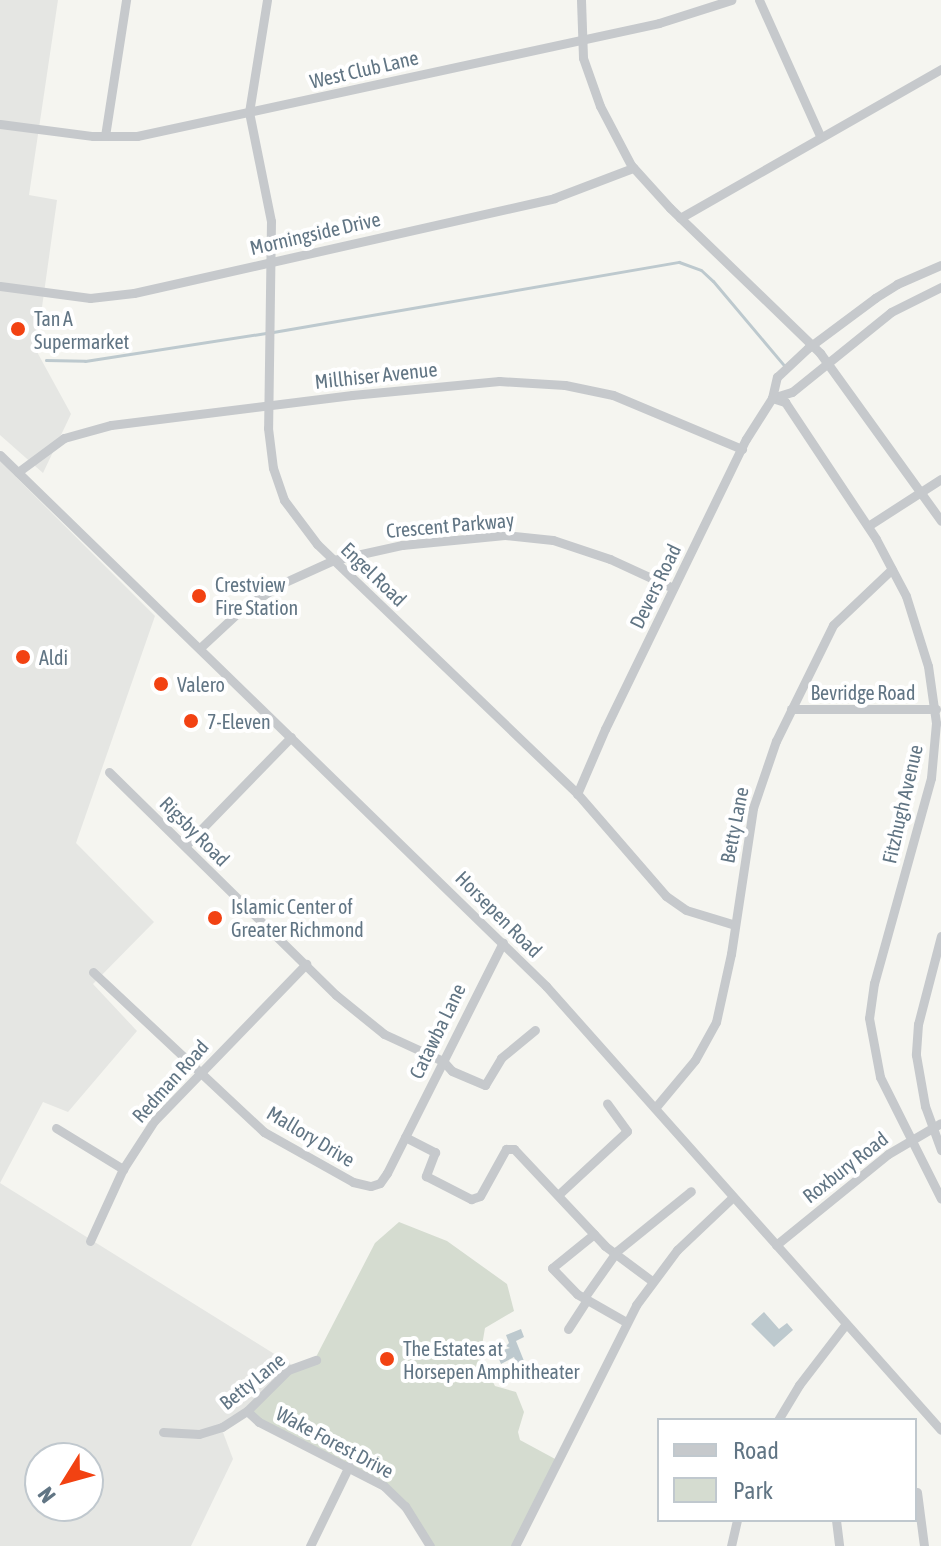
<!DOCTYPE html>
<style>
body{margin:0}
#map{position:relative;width:941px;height:1546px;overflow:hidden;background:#f5f5f0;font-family:"Asap Condensed",sans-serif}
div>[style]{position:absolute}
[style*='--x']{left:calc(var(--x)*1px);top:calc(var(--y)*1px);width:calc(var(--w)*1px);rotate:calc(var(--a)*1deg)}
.built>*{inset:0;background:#e5e6e3}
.green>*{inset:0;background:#d5dcd0}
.water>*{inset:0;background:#bdc9ce}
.stream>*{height:3px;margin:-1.5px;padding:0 1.5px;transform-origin:1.5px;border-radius:1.5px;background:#bdc9ce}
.minor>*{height:9px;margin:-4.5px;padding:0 4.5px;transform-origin:4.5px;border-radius:4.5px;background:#c6c9cc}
.dots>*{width:22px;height:22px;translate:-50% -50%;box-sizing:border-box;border:4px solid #fff;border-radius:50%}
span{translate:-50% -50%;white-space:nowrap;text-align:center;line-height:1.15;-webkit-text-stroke:8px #fff;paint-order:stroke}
.street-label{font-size:20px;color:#617584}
.poi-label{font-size:20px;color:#617584}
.left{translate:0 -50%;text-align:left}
.legend{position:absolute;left:657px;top:1418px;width:260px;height:104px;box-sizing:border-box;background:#fff;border:2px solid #c0c8ce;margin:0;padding:10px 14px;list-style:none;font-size:24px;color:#617584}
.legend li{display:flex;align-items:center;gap:16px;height:40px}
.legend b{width:40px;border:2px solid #c0c8ce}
.north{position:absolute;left:24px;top:1442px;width:80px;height:80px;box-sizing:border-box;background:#fff;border:2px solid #c0c8ce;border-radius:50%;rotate:233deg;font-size:22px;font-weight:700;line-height:32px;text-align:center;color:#617584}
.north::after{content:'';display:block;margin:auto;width:28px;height:36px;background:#f24212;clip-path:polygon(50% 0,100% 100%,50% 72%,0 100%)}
</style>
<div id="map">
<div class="built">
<i style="clip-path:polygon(0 0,58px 0,29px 195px,57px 200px,36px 350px,71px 414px,43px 473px,0 435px)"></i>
<i style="clip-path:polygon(evenodd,0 461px,155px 616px,76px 843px,154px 922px,93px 984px,137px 1031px,68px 1112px,43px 1102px,0 1183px,292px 1365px,245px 1414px,221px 1427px,233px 1459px,191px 1546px,0 1546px,0 461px,40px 1458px,88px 1458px,88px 1506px,40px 1506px,40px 1458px)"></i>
</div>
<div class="green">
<i style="clip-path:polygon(399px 1222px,447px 1241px,507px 1284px,514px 1311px,485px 1328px,480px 1357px,495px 1386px,516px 1392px,524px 1412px,518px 1432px,520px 1440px,557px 1460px,514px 1546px,430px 1546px,389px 1490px,245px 1414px,292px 1365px,316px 1357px,375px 1243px)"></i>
</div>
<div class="water">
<i style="clip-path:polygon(764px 1312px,779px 1329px,787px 1323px,793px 1330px,774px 1347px,751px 1324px)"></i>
<i style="clip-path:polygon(521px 1329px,524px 1337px,516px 1341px,524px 1361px,517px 1364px,514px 1357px,501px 1364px,496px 1352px,510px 1348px,506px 1346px,509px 1343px,506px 1335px)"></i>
</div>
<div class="stream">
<i style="--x:273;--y:332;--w:412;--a:-9.8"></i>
<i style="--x:679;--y:262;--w:23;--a:20"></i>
<i style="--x:701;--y:270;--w:16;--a:43"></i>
<i style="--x:713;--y:281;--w:109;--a:49.9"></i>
<i style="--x:46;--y:360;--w:39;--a:1"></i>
<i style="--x:85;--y:361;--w:183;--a:-8.8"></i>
</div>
<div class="minor">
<i style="--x:267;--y:0;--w:113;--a:99.1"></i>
<i style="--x:249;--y:112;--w:111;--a:78.6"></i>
<i style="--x:271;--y:221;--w:207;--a:90.8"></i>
<i style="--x:268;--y:428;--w:40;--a:82.9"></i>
<i style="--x:273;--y:468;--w:34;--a:71"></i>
<i style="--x:284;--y:500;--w:55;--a:53.1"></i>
<i style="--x:317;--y:544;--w:357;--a:43.8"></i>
<i style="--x:575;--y:791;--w:139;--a:49.1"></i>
<i style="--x:666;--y:896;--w:24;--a:35"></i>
<i style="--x:686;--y:910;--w:51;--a:17"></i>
<i style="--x:581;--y:0;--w:58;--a:88"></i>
<i style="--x:583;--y:58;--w:51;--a:70.5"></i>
<i style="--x:600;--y:106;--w:67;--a:62.3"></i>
<i style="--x:631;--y:165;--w:58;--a:47.8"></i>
<i style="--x:670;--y:208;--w:209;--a:44"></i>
<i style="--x:820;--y:353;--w:207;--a:54.2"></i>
<i style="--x:759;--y:0;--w:149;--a:65.8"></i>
<i style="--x:0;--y:124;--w:94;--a:7.4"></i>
<i style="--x:93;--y:136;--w:44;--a:0"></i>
<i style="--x:137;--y:136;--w:534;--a:-12.21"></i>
<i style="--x:659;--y:23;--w:76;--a:-17.7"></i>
<i style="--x:105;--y:136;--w:138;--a:-81.2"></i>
<i style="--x:680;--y:218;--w:301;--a:-29.7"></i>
<i style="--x:0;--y:286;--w:91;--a:7.6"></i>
<i style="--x:90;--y:298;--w:44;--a:-6.5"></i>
<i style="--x:134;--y:293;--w:431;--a:-12.7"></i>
<i style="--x:554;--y:198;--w:85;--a:-20.8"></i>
<i style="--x:772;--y:398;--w:14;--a:17"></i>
<i style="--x:785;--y:402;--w:164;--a:56.4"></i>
<i style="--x:876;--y:539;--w:64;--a:62.2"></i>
<i style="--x:906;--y:596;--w:73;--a:72.6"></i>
<i style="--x:928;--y:666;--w:58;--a:82"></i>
<i style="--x:936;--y:723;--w:55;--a:95.2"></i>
<i style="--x:931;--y:778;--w:213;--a:105.5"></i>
<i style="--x:874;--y:983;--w:35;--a:98"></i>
<i style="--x:869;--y:1018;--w:60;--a:79.4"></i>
<i style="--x:880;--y:1077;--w:136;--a:63.4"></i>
<i style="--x:772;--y:398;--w:21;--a:-17"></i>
<i style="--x:792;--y:392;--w:127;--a:-38.9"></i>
<i style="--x:891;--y:312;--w:56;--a:-26.6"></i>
<i style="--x:0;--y:455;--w:762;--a:44.2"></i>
<i style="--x:546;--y:986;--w:594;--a:48.34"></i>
<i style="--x:18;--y:472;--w:57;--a:-36.5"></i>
<i style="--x:64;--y:438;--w:49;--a:-15.5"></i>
<i style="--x:111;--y:425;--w:243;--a:-7.1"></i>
<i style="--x:352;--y:395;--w:148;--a:-5.4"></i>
<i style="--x:499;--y:381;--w:66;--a:3.5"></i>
<i style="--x:565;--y:385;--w:49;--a:11.8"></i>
<i style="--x:613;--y:395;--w:140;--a:22.7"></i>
<i style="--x:868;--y:526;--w:87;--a:-32.8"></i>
<i style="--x:201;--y:647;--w:57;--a:-42.9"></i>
<i style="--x:243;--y:608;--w:47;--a:-32"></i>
<i style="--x:283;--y:583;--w:56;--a:-24.3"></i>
<i style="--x:334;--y:560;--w:70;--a:-12.4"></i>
<i style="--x:402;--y:545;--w:103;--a:-5.5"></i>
<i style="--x:505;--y:535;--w:48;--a:5.9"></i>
<i style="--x:553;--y:540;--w:60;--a:18.4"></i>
<i style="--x:610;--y:559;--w:69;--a:24.7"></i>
<i style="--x:791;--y:709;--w:145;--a:0"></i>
<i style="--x:109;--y:772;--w:318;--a:44.5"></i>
<i style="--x:336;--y:995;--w:62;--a:39.1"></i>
<i style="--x:384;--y:1034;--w:65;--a:24.6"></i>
<i style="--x:443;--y:1061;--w:13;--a:48"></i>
<i style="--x:452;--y:1071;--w:36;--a:23"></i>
<i style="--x:485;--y:1085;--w:31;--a:-59"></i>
<i style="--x:501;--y:1058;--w:44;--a:-39.5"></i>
<i style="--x:577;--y:794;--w:71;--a:-66.7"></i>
<i style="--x:605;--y:729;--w:322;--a:-64.1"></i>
<i style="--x:746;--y:439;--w:49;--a:-57.6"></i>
<i style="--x:772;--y:398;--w:22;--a:-77"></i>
<i style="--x:777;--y:377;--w:42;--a:-43.1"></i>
<i style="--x:808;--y:348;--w:84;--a:-36.7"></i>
<i style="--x:875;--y:298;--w:26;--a:-32"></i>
<i style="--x:897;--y:284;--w:48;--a:-23.4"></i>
<i style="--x:185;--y:846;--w:152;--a:-45.8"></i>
<i style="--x:941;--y:936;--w:91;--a:104.6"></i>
<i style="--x:918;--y:1024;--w:31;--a:94"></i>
<i style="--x:916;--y:1055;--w:52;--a:80"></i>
<i style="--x:925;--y:1106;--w:47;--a:70"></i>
<i style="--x:93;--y:972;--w:234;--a:43.1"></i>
<i style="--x:264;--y:1132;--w:102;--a:29.3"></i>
<i style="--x:353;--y:1182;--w:18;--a:13"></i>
<i style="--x:371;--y:1186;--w:9;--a:-18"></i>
<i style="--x:380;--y:1183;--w:12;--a:-55"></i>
<i style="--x:387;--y:1173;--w:258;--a:-63.3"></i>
<i style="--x:655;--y:1108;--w:62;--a:-50.2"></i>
<i style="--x:695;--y:1060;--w:43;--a:-61.1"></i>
<i style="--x:716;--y:1022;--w:70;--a:-77.6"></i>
<i style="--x:731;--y:954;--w:148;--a:-81.4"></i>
<i style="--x:753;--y:808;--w:71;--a:-71.1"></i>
<i style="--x:776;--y:741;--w:129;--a:-63.8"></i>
<i style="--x:833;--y:625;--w:81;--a:-43.5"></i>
<i style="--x:56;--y:1128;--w:79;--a:31.5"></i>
<i style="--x:405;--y:1137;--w:34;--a:27"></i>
<i style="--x:435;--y:1152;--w:26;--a:111"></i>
<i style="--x:426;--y:1176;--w:51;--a:27.1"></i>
<i style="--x:471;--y:1199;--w:9;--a:-18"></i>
<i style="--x:480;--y:1196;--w:54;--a:-61"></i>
<i style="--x:506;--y:1149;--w:8;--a:0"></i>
<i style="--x:514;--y:1149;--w:133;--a:46.8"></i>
<i style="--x:605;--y:1246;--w:59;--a:36.7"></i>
<i style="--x:558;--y:1195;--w:94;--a:-42.8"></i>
<i style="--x:627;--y:1131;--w:34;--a:-126"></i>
<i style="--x:594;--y:1234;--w:54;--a:141"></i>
<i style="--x:552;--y:1268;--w:36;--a:46"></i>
<i style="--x:577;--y:1294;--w:56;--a:29.7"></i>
<i style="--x:90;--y:1241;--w:79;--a:-65.4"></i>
<i style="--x:123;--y:1169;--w:57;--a:-57.1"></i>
<i style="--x:154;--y:1121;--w:219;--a:-45.9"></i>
<i style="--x:776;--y:1245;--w:144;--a:-39.1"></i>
<i style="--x:888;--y:1154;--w:61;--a:-30.3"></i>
<i style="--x:584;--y:1298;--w:57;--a:-54.9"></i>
<i style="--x:617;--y:1251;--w:95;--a:-39"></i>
<i style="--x:568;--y:1329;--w:35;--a:-57"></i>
<i style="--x:247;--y:1411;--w:16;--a:43"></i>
<i style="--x:259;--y:1422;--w:140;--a:27.1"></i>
<i style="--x:384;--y:1486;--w:29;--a:44"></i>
<i style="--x:405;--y:1506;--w:47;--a:58"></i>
<i style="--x:778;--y:1420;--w:41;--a:-59"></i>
<i style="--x:799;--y:1385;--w:76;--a:-52.5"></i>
<i style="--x:163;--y:1432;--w:36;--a:3"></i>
<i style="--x:199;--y:1434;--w:24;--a:-17"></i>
<i style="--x:222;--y:1427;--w:30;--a:-33"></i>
<i style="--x:247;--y:1411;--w:58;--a:-45"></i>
<i style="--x:288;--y:1370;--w:30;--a:-20"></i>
<i style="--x:917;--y:1492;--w:54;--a:82.6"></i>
<i style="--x:836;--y:1520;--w:26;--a:83"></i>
<i style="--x:310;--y:1546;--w:89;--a:-64"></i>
<i style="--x:515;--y:1546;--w:270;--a:-63.3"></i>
<i style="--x:636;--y:1305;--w:69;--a:-53.3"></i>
<i style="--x:677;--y:1250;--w:77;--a:-43.4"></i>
<i style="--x:731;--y:1546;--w:27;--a:-77"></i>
</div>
<div class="dots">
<i style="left:18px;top:329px;background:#f24212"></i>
<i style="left:199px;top:596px;background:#f24212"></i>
<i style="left:23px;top:657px;background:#f24212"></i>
<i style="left:161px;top:684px;background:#f24212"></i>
<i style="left:191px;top:721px;background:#f24212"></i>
<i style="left:215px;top:918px;background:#f24212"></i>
<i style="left:387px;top:1359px;background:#f24212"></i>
</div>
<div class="street-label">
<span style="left:364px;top:69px;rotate:-13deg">West Club Lane</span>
<span style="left:315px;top:233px;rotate:-13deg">Morningside Drive</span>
<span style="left:376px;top:375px;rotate:-6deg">Millhiser Avenue</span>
<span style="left:450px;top:525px;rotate:-5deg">Crescent Parkway</span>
<span style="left:374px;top:574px;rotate:44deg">Engel Road</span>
<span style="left:655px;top:586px;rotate:-64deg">Devers Road</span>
<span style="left:863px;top:692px">Bevridge Road</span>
<span style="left:902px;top:804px;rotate:-77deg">Fitzhugh Avenue</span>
<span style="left:734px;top:825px;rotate:-79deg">Betty Lane</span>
<span style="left:195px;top:831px;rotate:45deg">Rigsby Road</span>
<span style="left:499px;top:914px;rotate:45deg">Horsepen Road</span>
<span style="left:437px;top:1031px;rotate:-64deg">Catawba Lane</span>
<span style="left:170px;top:1081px;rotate:-48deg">Redman Road</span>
<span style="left:311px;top:1136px;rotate:31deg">Mallory Drive</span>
<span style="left:845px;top:1167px;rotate:-38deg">Roxbury Road</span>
<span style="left:252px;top:1381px;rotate:-39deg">Betty Lane</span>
<span style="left:335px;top:1442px;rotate:28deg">Wake Forest Drive</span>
</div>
<div class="poi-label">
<span class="left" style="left:34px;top:330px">Tan A<br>Supermarket</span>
<span class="left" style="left:215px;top:596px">Crestview<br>Fire Station</span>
<span class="left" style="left:39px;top:657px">Aldi</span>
<span class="left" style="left:177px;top:684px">Valero</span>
<span class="left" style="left:207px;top:721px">7-Eleven</span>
<span class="left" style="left:231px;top:918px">Islamic Center of<br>Greater Richmond</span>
<span class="left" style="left:403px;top:1360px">The Estates at<br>Horsepen Amphitheater</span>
</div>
<ul class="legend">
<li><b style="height:10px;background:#c6c9cc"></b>Road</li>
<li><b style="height:22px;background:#d5dcd0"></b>Park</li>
</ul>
<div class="north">N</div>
</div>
